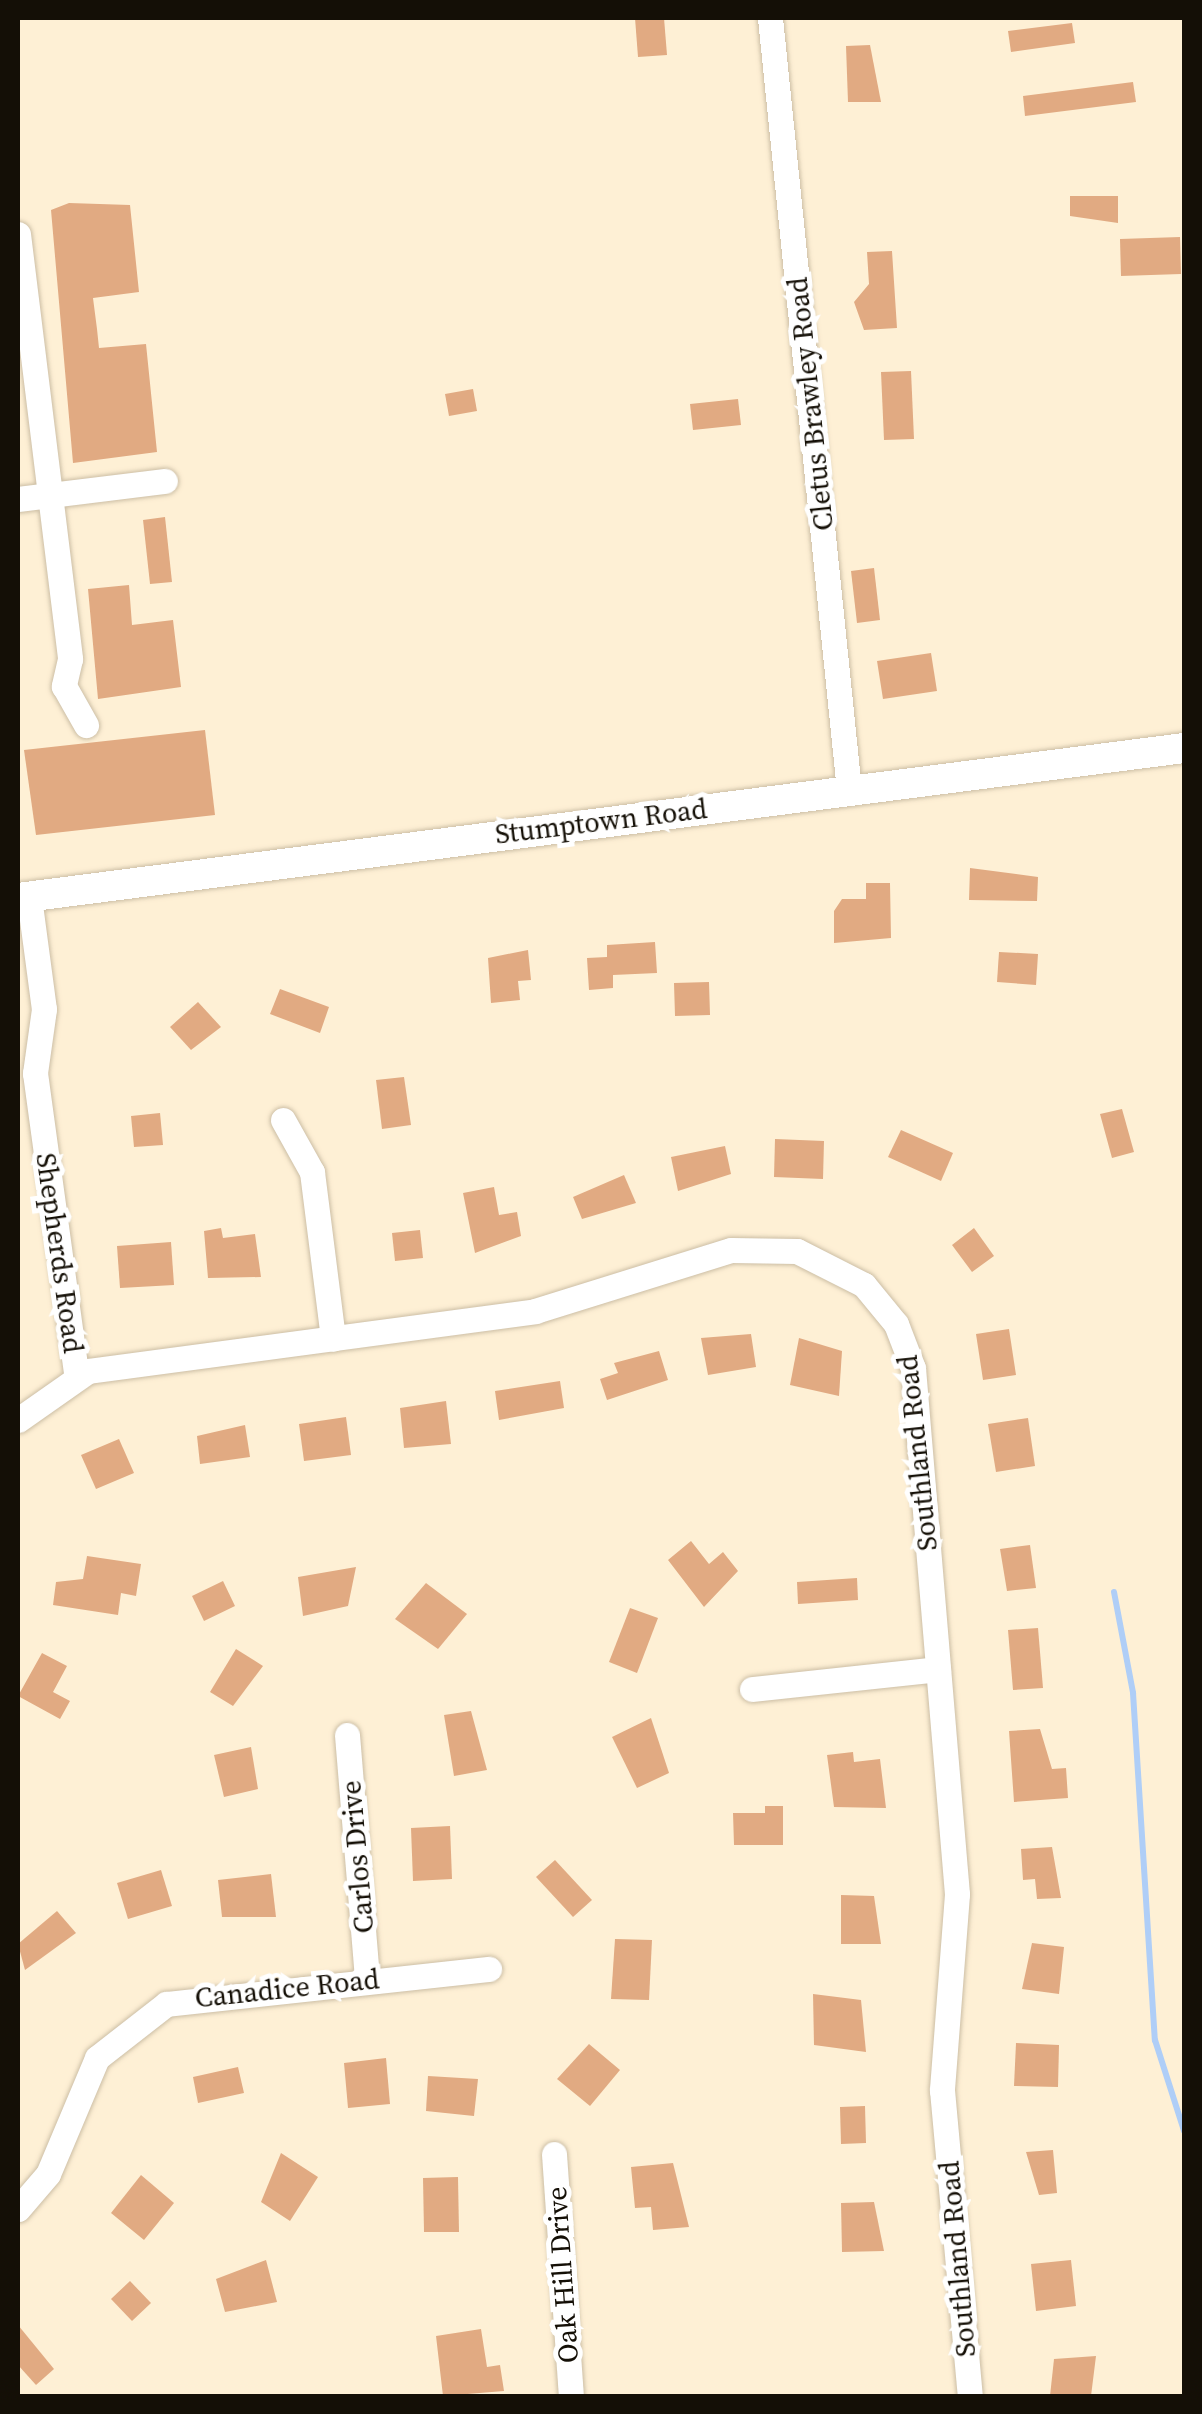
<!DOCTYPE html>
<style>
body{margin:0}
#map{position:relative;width:1202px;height:2414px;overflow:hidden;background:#fef0d5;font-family:"Source Serif 4",serif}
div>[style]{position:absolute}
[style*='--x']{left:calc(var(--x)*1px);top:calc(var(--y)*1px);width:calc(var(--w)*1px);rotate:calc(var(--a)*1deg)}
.stream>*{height:6px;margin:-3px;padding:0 3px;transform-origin:3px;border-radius:3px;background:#afcef7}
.building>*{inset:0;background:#e1aa82}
.roads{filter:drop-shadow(0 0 2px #ccbea5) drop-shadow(0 0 2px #ccbea5)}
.minor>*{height:25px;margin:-12.5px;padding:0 12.5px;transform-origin:12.5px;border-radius:12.5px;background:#fff}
.tertiary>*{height:30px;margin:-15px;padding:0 15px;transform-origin:15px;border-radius:15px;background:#fff}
span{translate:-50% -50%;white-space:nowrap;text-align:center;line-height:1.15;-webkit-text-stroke:10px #fff;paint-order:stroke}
.street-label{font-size:28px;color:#140f06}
.frame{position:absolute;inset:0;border:20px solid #140f06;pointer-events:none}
</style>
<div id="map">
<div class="stream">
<i style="--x:1114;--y:1592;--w:103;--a:79.3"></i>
<i style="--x:1133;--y:1693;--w:348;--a:86.4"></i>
<i style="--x:1155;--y:2040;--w:96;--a:72.3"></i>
</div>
<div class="building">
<i style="clip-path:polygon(635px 18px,664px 18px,667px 55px,638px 57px)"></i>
<i style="clip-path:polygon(1072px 23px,1075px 43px,1011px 52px,1008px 31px)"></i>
<i style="clip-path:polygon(870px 45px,881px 102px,848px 102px,846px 46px)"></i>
<i style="clip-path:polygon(1133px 82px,1136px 102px,1025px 116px,1023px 96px)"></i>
<i style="clip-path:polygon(1070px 196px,1118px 196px,1118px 223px,1070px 216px)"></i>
<i style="clip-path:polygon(69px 203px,130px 205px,139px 292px,93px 298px,97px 329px,99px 348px,146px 344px,157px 452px,73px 463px,51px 210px)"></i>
<i style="clip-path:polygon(1180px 237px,1181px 274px,1121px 276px,1120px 239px)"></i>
<i style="clip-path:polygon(892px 251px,897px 328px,864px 330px,854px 302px,869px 284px,867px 252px)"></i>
<i style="clip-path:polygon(911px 371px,914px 439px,884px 440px,881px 372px)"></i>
<i style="clip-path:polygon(473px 389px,477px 411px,449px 416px,445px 394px)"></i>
<i style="clip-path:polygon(738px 399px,741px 425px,693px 430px,690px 404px)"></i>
<i style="clip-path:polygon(165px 517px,172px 582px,150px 584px,143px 520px)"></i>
<i style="clip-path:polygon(874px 568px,880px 620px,857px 623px,851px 571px)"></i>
<i style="clip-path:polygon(129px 585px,132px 625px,173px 620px,181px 687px,98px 699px,88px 589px)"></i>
<i style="clip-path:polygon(931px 653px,937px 691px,883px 699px,877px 661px)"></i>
<i style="clip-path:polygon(205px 730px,215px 815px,36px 835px,24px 750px)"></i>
<i style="clip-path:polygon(970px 868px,1038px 877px,1037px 901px,969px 900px)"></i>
<i style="clip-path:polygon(866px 883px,890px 883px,891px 938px,834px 943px,834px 911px,842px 899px,866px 899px)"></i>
<i style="clip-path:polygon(655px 942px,657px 973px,613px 975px,613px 988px,589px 990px,587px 958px,607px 957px,607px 945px)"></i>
<i style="clip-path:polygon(528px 950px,531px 980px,518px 981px,520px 1000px,491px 1003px,488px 958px)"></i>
<i style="clip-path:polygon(999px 952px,1038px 954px,1036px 985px,997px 982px)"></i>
<i style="clip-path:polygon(709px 982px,710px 1015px,675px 1016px,674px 983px)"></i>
<i style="clip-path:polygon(280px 989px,329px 1007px,320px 1033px,270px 1014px)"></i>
<i style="clip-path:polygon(198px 1002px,221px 1027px,191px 1050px,170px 1027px)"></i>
<i style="clip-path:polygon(404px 1077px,411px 1125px,382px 1129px,376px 1080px)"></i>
<i style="clip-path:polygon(1122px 1109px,1134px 1152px,1112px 1158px,1100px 1114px)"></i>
<i style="clip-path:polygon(160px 1113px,163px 1145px,134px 1147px,131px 1116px)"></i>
<i style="clip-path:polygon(901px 1130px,953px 1153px,941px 1181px,888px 1157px)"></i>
<i style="clip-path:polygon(775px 1139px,824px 1141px,823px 1179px,774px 1177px)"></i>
<i style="clip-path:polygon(725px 1146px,731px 1174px,678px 1191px,671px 1157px)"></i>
<i style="clip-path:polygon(624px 1175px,636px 1203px,582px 1219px,573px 1197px)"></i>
<i style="clip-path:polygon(494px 1187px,499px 1215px,517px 1212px,521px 1236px,475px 1253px,463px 1193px)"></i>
<i style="clip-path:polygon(221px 1228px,223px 1238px,255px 1234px,261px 1277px,208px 1278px,204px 1231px)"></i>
<i style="clip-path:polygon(974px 1228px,994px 1256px,972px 1272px,952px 1245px)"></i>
<i style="clip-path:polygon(420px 1230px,423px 1258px,395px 1261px,392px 1233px)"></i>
<i style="clip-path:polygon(171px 1242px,174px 1285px,120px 1288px,117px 1246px)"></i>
<i style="clip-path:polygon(1009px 1329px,1016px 1375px,983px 1380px,976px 1334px)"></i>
<i style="clip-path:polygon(751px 1334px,756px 1367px,708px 1375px,701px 1338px)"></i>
<i style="clip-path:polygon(799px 1338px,842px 1351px,839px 1396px,790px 1385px)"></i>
<i style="clip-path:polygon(659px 1351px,668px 1380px,607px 1400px,600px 1379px,618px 1373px,614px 1363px)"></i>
<i style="clip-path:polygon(560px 1381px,564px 1408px,499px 1420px,495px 1391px)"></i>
<i style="clip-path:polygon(446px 1401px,451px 1444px,404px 1448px,400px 1408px)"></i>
<i style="clip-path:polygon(346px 1417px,351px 1455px,304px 1461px,299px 1424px)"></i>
<i style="clip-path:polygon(1028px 1418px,1035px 1466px,996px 1472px,988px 1424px)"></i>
<i style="clip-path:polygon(245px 1425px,250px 1457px,200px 1464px,197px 1436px)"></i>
<i style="clip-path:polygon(119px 1439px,134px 1473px,96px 1489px,81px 1455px)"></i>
<i style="clip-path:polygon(691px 1541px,709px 1564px,723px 1552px,738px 1571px,704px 1607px,668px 1560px)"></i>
<i style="clip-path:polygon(1030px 1545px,1036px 1588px,1007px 1591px,1000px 1549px)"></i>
<i style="clip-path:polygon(87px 1556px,141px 1564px,136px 1596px,121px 1593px,118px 1615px,53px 1605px,56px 1582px,83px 1579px)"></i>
<i style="clip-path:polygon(356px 1567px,348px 1606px,303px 1616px,298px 1577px)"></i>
<i style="clip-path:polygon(857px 1578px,858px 1600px,798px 1604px,797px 1582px)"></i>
<i style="clip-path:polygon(223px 1581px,235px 1606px,204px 1621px,192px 1596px)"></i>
<i style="clip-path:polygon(426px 1583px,467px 1614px,438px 1649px,395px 1619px)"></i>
<i style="clip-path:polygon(630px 1608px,658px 1618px,637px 1673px,609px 1662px)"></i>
<i style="clip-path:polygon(1038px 1628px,1043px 1688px,1013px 1690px,1008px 1630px)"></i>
<i style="clip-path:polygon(236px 1649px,263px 1666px,233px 1706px,210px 1692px)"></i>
<i style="clip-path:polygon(42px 1653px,67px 1666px,53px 1692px,70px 1701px,60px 1719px,18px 1696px)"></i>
<i style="clip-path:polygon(471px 1711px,487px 1770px,454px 1776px,444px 1715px)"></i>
<i style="clip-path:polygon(651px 1718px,669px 1773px,637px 1788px,612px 1737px)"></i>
<i style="clip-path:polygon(1040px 1729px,1052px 1769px,1066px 1768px,1068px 1798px,1014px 1802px,1009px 1731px)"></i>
<i style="clip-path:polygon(251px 1747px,258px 1789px,224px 1797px,214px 1755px)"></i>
<i style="clip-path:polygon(853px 1752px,854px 1762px,880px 1759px,886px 1808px,834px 1807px,827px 1755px)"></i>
<i style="clip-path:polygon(765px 1806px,783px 1806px,783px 1845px,734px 1845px,733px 1813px,765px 1813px)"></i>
<i style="clip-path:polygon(450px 1826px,452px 1879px,413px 1881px,411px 1828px)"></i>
<i style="clip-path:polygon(1052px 1847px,1061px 1898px,1037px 1899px,1035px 1879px,1023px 1880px,1021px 1849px)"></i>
<i style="clip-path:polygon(555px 1860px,592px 1900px,573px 1917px,536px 1877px)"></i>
<i style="clip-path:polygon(161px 1870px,172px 1906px,128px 1919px,117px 1883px)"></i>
<i style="clip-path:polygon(271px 1874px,276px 1917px,222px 1917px,218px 1880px)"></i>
<i style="clip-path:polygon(841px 1895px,874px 1896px,881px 1944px,841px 1944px)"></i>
<i style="clip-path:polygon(57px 1911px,76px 1933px,25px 1970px,18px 1944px)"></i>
<i style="clip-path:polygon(615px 1939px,652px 1940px,649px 2000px,611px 1999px)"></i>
<i style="clip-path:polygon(1032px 1943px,1064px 1947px,1059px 1994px,1022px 1989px)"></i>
<i style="clip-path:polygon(813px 1994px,861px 2000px,866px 2052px,814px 2045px)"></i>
<i style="clip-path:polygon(1016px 2043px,1059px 2045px,1058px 2087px,1014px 2086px)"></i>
<i style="clip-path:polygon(589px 2044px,620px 2070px,590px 2106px,557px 2079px)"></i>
<i style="clip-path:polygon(386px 2058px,390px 2104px,348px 2108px,344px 2063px)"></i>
<i style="clip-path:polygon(238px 2067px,244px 2093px,198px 2103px,193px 2077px)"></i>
<i style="clip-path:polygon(428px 2076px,478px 2079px,474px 2116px,426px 2111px)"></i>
<i style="clip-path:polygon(865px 2106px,866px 2143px,841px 2144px,840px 2107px)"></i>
<i style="clip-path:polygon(1053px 2150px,1057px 2193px,1039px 2195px,1026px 2152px)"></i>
<i style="clip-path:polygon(281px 2153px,318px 2177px,290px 2221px,261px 2202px)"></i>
<i style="clip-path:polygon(673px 2163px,689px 2227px,653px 2230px,651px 2207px,635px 2208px,631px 2167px)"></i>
<i style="clip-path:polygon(141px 2175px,174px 2203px,144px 2240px,111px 2213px)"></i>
<i style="clip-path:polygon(458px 2177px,459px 2232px,424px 2232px,423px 2178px)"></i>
<i style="clip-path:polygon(874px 2202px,884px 2251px,842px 2252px,841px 2203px)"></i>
<i style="clip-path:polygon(266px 2260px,277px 2302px,225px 2312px,216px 2279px)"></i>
<i style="clip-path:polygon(1071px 2260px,1076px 2306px,1036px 2311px,1031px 2264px)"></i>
<i style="clip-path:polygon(130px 2281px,151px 2303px,132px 2321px,111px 2299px)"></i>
<i style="clip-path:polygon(18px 2325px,54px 2369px,36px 2385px,18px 2365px)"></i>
<i style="clip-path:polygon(481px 2329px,487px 2367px,500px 2365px,504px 2391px,443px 2396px,436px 2336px)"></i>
<i style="clip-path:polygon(1096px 2356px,1091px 2396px,1050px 2396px,1054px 2359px)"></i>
</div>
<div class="roads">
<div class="minor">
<i style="--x:770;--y:18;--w:776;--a:84.16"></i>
<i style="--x:18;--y:234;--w:428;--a:83"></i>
<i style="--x:70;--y:659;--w:28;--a:103"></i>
<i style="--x:64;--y:686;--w:45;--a:60.6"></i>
<i style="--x:18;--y:499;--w:148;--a:-7"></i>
<i style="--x:29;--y:897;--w:113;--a:82.4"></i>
<i style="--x:44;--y:1009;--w:65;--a:98"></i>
<i style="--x:35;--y:1073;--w:304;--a:82.2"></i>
<i style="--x:283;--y:1120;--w:60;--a:60.9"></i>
<i style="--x:312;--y:1172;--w:168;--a:82.8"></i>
<i style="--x:18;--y:1420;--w:85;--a:-35"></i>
<i style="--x:88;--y:1371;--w:451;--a:-7.6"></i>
<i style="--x:535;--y:1311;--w:205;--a:-17.3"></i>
<i style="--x:731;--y:1250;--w:66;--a:0.9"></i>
<i style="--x:797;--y:1251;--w:75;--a:26.9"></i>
<i style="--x:864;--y:1285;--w:50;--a:50.6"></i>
<i style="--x:896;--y:1324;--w:47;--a:68.9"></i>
<i style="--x:913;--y:1368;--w:528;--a:85.22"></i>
<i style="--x:957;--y:1894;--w:197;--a:94.4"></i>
<i style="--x:942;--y:2090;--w:307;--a:84.8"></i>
<i style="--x:752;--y:1689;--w:187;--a:-6.1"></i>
<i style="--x:347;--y:1735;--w:246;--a:85.3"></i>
<i style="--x:554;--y:2154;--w:243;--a:86"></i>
<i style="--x:18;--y:2209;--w:46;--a:-49.4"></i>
<i style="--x:48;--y:2174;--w:126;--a:-67.1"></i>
<i style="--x:97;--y:2058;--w:88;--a:-38"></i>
<i style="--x:166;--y:2004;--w:325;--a:-6.2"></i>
</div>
<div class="tertiary">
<i style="--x:18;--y:898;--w:1176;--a:-7.33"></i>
</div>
</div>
<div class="street-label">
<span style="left:810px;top:404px;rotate:-96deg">Cletus Brawley Road</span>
<span style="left:601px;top:821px;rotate:-7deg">Stumptown Road</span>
<span style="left:60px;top:1253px;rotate:82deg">Shepherds Road</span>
<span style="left:917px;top:1453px;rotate:-96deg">Southland Road</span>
<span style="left:357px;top:1857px;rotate:-95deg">Carlos Drive</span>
<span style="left:287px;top:1988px;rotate:-6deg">Canadice Road</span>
<span style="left:957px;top:2259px;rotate:-95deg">Southland Road</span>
<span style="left:562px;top:2275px;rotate:-94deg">Oak Hill Drive</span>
</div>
<div class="frame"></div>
</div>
